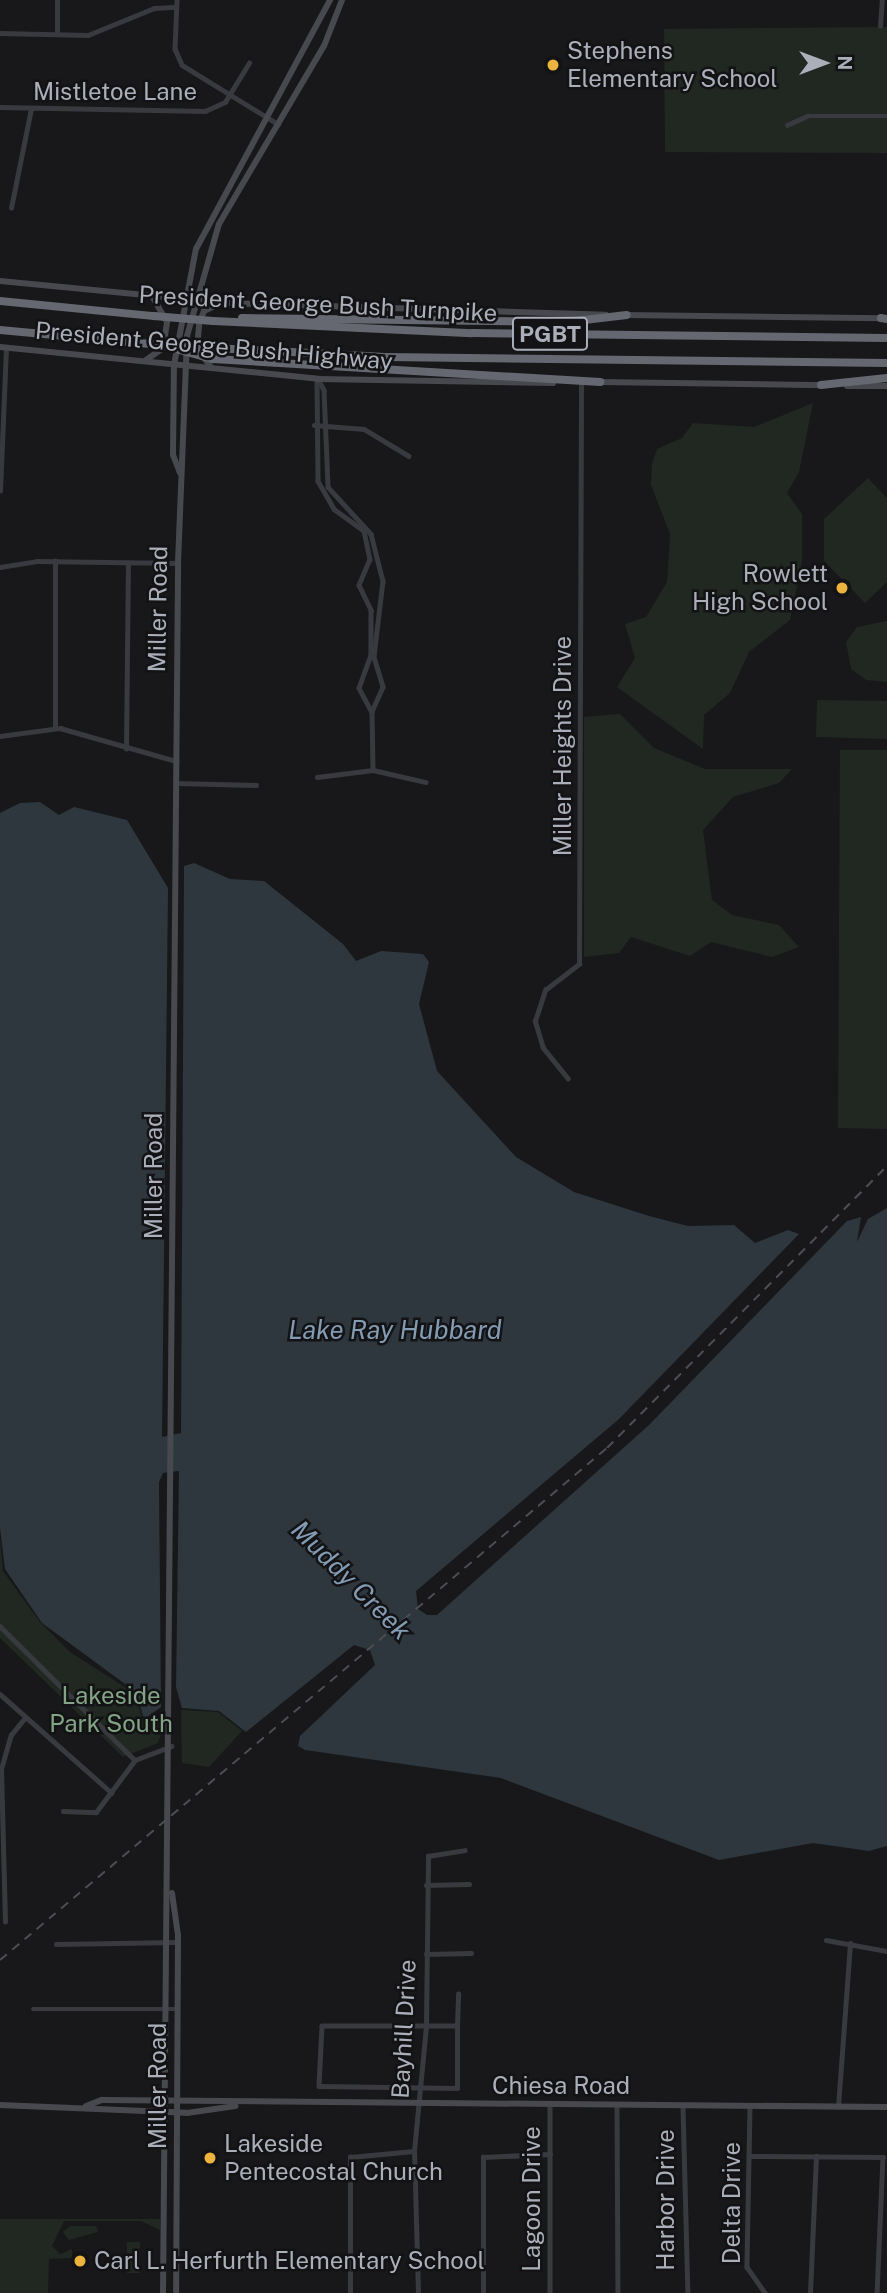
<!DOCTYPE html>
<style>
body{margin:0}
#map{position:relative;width:887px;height:2293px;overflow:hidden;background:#18181a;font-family:"Public Sans",sans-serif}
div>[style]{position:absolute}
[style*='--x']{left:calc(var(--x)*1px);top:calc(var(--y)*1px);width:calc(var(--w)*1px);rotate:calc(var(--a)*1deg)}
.green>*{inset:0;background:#202821}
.water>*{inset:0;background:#2e373e}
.street>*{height:4.5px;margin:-2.25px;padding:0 2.25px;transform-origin:2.25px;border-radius:2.25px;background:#393a3f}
.secondary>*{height:6px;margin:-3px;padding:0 3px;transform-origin:3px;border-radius:3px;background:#47494f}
.highway>*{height:8px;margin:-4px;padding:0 4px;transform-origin:4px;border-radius:4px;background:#656870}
.rail>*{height:2px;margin-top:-1px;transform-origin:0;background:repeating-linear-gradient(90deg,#4c4e54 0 9px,transparent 0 16px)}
.highway-bridge>*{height:8px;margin:-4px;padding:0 4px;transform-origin:4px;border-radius:4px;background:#656870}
.dots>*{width:19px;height:19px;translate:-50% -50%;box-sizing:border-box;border:4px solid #131315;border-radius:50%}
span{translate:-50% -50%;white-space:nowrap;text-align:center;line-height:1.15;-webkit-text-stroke:5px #131315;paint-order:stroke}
.shield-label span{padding:2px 5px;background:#131315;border:2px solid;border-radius:5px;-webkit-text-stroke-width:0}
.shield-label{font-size:23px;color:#abafb9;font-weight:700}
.poi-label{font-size:24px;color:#abafb9}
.left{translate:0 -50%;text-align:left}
.right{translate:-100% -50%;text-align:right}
.street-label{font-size:24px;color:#abafb9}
.park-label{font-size:24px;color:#83a485}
.water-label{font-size:26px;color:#839cb3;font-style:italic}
.north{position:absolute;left:789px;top:28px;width:70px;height:70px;-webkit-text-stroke:5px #131315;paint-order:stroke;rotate:90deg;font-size:19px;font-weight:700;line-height:28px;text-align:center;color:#abafb9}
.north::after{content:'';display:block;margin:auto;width:24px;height:32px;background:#abafb9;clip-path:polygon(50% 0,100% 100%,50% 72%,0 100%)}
</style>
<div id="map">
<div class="green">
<i style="clip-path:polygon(887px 27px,887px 153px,665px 152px,664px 29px)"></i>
<i style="clip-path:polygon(813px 403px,799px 472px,787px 493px,802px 514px,802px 561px,790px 620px,749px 652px,730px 693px,704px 715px,703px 749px,617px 687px,635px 658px,625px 624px,646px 617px,667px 582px,670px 534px,651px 485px,652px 464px,657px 449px,682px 438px,693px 423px,754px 427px)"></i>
<i style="clip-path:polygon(868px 478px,887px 498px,887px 582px,865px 603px,824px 561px,824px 519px)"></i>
<i style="clip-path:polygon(887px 621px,887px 682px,866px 680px,851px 669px,846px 642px,857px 627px)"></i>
<i style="clip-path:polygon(817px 700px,887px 701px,887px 739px,816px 737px)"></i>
<i style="clip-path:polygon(620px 714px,654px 748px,705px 769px,792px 769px,779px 783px,733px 797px,703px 830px,712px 900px,732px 915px,779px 925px,799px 947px,772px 957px,711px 942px,690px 956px,631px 937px,619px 953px,584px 957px,584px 717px)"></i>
<i style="clip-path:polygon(840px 750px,887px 750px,887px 1129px,838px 1128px)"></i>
<i style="clip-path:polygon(0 1538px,3px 1571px,40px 1622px,70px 1652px,134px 1693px,144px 1722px,167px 1716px,158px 1743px,123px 1757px,0 1638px)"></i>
<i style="clip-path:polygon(181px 1710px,218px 1712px,242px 1731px,209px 1767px,182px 1763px)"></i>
<i style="clip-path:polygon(0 2219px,160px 2219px,160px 2230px,141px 2221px,64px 2221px,52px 2246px,60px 2254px,72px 2249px,72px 2258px,49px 2259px,48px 2293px,0 2293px)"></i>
<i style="clip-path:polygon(70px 2226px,96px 2226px,98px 2232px,69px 2240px,63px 2232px)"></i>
<i style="clip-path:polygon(127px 2242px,140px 2242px,140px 2273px,127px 2273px)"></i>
</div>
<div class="water">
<i style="clip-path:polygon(40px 802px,59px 815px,74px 807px,127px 820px,168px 888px,162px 1437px,181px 1433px,184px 866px,194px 863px,230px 879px,264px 881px,343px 944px,356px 961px,381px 951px,423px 954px,429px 962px,419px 1004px,437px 1071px,516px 1157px,574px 1192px,649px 1216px,688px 1226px,734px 1225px,755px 1243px,788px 1230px,799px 1234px,619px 1419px,416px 1591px,418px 1609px,427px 1615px,437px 1615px,649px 1425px,847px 1221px,861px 1217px,857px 1242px,868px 1219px,887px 1208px,887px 1846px,869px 1851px,813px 1843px,719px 1860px,501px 1778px,305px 1750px,298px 1746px,300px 1736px,375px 1665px,370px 1650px,354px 1645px,246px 1732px,219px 1711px,182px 1708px,176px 1687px,179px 1471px,163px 1473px,159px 1482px,161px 1707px,144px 1719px,136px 1692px,42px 1623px,5px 1569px,0 1528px,0 813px,20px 803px)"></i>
</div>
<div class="street">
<i style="--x:177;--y:0;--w:49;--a:92.3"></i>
<i style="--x:175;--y:49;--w:17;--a:66"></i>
<i style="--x:182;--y:65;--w:113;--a:31.6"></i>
<i style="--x:880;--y:26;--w:26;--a:-86"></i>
<i style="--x:0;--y:33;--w:88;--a:1.3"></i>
<i style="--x:88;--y:35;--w:71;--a:-22.2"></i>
<i style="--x:154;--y:8;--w:21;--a:-3"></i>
<i style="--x:57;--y:34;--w:34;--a:-90"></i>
<i style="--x:0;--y:107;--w:205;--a:1.1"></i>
<i style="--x:205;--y:111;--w:22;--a:-24"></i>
<i style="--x:225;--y:102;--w:46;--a:-58.4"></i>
<i style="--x:787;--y:125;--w:22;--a:-24"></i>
<i style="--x:807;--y:116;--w:80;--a:0"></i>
<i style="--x:11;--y:208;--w:101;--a:-78.6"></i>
<i style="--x:318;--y:379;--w:13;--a:61"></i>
<i style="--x:324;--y:390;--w:97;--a:87.6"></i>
<i style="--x:328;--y:487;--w:64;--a:47.5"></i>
<i style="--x:371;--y:534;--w:49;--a:75.7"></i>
<i style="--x:383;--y:581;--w:77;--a:96.8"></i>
<i style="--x:374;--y:657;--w:31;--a:73"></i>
<i style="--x:383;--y:687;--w:27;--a:114"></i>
<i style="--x:372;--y:712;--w:58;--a:89"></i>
<i style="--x:317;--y:380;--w:101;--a:89.4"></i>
<i style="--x:318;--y:481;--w:32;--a:60"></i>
<i style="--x:334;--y:509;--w:37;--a:36"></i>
<i style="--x:364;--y:531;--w:29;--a:78"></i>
<i style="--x:370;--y:559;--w:28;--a:113"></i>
<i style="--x:359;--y:585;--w:28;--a:64"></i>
<i style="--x:371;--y:610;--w:45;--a:90"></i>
<i style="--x:371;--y:655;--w:35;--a:110"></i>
<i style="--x:359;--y:688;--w:27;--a:62"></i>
<i style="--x:314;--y:425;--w:50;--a:4.6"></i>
<i style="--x:364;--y:429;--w:52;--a:31"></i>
<i style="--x:0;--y:491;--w:144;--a:-87.6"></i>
<i style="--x:0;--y:567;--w:37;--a:-9"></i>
<i style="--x:37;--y:561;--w:141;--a:0.8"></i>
<i style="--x:55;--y:728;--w:167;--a:-90"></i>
<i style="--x:0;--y:736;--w:61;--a:-7.6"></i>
<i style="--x:60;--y:728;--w:121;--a:15.9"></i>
<i style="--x:126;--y:749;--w:186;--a:-89.4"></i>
<i style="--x:317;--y:777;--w:56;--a:-7.1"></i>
<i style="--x:373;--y:770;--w:54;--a:12.8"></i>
<i style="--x:176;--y:783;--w:80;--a:1.4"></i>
<i style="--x:568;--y:1079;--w:40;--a:-129"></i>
<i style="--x:543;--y:1048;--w:28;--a:-107"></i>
<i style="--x:535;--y:1021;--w:33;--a:-72"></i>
<i style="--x:545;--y:990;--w:43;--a:-37.4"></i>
<i style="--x:579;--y:964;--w:581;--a:-89.8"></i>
<i style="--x:0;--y:1626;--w:190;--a:44.8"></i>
<i style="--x:0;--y:1694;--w:149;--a:41.5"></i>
<i style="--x:63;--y:1811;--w:33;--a:2"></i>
<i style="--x:96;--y:1812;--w:65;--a:-53.1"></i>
<i style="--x:135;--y:1760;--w:39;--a:-21"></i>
<i style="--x:426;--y:1885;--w:43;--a:-1.3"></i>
<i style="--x:5;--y:1922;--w:153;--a:-91.5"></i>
<i style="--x:1;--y:1769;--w:35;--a:-74"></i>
<i style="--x:11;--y:1735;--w:22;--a:-51"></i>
<i style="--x:826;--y:1940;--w:62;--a:10.2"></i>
<i style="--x:56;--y:1944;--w:121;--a:-0.9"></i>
<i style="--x:426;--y:1954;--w:45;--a:-1.3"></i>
<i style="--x:33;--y:2009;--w:144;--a:0"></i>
<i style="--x:457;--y:2026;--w:135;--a:180"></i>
<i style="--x:322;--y:2026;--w:60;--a:92.9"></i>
<i style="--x:319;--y:2086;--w:138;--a:0.8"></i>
<i style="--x:457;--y:2088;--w:62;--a:-90"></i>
<i style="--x:457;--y:2026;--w:32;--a:-88"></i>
<i style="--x:617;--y:2105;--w:188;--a:89.7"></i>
<i style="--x:550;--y:2106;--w:187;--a:90"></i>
<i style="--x:683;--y:2106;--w:187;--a:88.5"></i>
<i style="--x:750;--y:2107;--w:160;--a:91.1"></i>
<i style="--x:747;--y:2267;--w:32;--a:55"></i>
<i style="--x:838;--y:2107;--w:164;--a:-85.8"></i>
<i style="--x:749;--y:2156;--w:134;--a:0.4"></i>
<i style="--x:883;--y:2157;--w:136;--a:92.5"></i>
<i style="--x:350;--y:2293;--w:136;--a:-90"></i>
<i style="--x:350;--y:2157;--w:64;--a:-5.4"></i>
<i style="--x:418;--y:2293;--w:142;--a:-91.6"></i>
<i style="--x:414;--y:2151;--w:126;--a:-84.5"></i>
<i style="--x:426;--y:2026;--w:170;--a:-89.3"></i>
<i style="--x:428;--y:1856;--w:37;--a:-9"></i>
<i style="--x:483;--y:2293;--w:136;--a:-90"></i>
<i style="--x:483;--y:2157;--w:67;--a:-2.6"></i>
<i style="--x:810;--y:2293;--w:137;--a:-87.5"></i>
</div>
<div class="secondary">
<i style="--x:0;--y:281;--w:229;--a:5.5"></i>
<i style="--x:228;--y:303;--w:378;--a:1.8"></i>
<i style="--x:624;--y:315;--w:258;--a:0.7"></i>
<i style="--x:0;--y:347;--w:320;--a:5.7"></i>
<i style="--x:318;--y:379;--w:235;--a:1"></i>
<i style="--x:146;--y:360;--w:21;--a:-35"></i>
<i style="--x:163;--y:348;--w:26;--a:-81"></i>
<i style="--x:167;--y:322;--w:28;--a:-120"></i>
<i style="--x:211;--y:367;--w:23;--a:-128"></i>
<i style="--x:197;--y:349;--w:25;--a:-85"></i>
<i style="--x:199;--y:324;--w:14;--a:-69"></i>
<i style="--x:204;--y:311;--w:17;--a:-25"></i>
<i style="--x:598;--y:382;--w:228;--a:0.8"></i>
<i style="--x:847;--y:386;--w:40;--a:0"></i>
<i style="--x:180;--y:473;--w:19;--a:-111"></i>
<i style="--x:173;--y:455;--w:90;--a:-89.4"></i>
<i style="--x:174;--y:365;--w:118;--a:-79.3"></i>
<i style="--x:196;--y:249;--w:283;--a:-61.7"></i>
<i style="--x:172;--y:1893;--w:42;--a:81.9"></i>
<i style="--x:178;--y:1935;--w:358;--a:90.3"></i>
<i style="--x:0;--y:2105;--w:187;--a:2.4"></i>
<i style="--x:187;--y:2113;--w:49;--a:-8.3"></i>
<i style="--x:86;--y:2106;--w:17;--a:-21"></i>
<i style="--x:102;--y:2100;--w:785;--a:0.51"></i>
<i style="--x:163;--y:2293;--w:1730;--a:-89.5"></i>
<i style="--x:178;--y:563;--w:227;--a:-87.7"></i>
<i style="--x:187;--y:336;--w:116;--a:-74.1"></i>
<i style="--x:219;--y:224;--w:207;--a:-59.5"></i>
<i style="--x:324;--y:46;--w:49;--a:-68.6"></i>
</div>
<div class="highway">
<i style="--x:0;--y:301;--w:155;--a:5.6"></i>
<i style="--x:242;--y:318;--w:325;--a:0.7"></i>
<i style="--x:567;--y:322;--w:60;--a:-6.7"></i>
<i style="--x:881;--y:318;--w:6;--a:9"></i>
<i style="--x:213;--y:321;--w:259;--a:2.7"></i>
<i style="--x:472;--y:333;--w:415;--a:0.7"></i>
<i style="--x:0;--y:330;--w:162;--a:5.3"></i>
<i style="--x:214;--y:348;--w:171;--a:3"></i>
<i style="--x:385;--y:357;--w:502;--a:0.68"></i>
<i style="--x:213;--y:359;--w:388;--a:3.4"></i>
<i style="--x:821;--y:385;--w:66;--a:-6.1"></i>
</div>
<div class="rail">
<i style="--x:0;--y:1960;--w:794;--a:-40.15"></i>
<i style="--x:607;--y:1448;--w:397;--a:-45.2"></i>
</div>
<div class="highway-bridge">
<i style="--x:154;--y:316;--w:59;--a:4.8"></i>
<i style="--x:161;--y:345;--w:54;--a:15.1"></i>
<i style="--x:167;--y:345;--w:47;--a:3.7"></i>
</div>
<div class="dots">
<i style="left:553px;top:65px;background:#ecb33e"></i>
<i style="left:842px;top:588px;background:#ecb33e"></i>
<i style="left:210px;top:2158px;background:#ecb33e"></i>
<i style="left:80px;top:2261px;background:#ecb33e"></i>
</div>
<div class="shield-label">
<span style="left:550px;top:334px">PGBT</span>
</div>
<div class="poi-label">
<span class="left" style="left:567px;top:65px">Stephens<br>Elementary School</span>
<span class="right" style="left:828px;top:588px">Rowlett<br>High School</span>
<span class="left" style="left:224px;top:2158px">Lakeside<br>Pentecostal Church</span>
<span class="left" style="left:94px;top:2261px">Carl L. Herfurth Elementary School</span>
</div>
<div class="street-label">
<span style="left:115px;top:92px">Mistletoe Lane</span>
<span style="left:318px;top:304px;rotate:3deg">President George Bush Turnpike</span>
<span style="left:214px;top:346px;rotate:5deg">President George Bush Highway</span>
<span style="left:158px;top:609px;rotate:-89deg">Miller Road</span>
<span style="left:563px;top:746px;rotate:-90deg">Miller Heights Drive</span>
<span style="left:154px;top:1176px;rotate:-90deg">Miller Road</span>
<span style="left:404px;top:2029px;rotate:-87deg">Bayhill Drive</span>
<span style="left:158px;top:2086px;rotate:-90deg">Miller Road</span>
<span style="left:561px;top:2086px">Chiesa Road</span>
<span style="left:532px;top:2199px;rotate:-90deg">Lagoon Drive</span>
<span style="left:666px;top:2200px;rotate:-90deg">Harbor Drive</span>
<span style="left:732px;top:2203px;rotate:-90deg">Delta Drive</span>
</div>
<div class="park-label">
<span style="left:111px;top:1710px">Lakeside<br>Park South</span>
</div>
<div class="water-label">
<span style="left:395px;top:1330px">Lake Ray Hubbard</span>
<span style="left:351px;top:1580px;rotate:45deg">Muddy Creek</span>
</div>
<div class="north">N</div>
</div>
